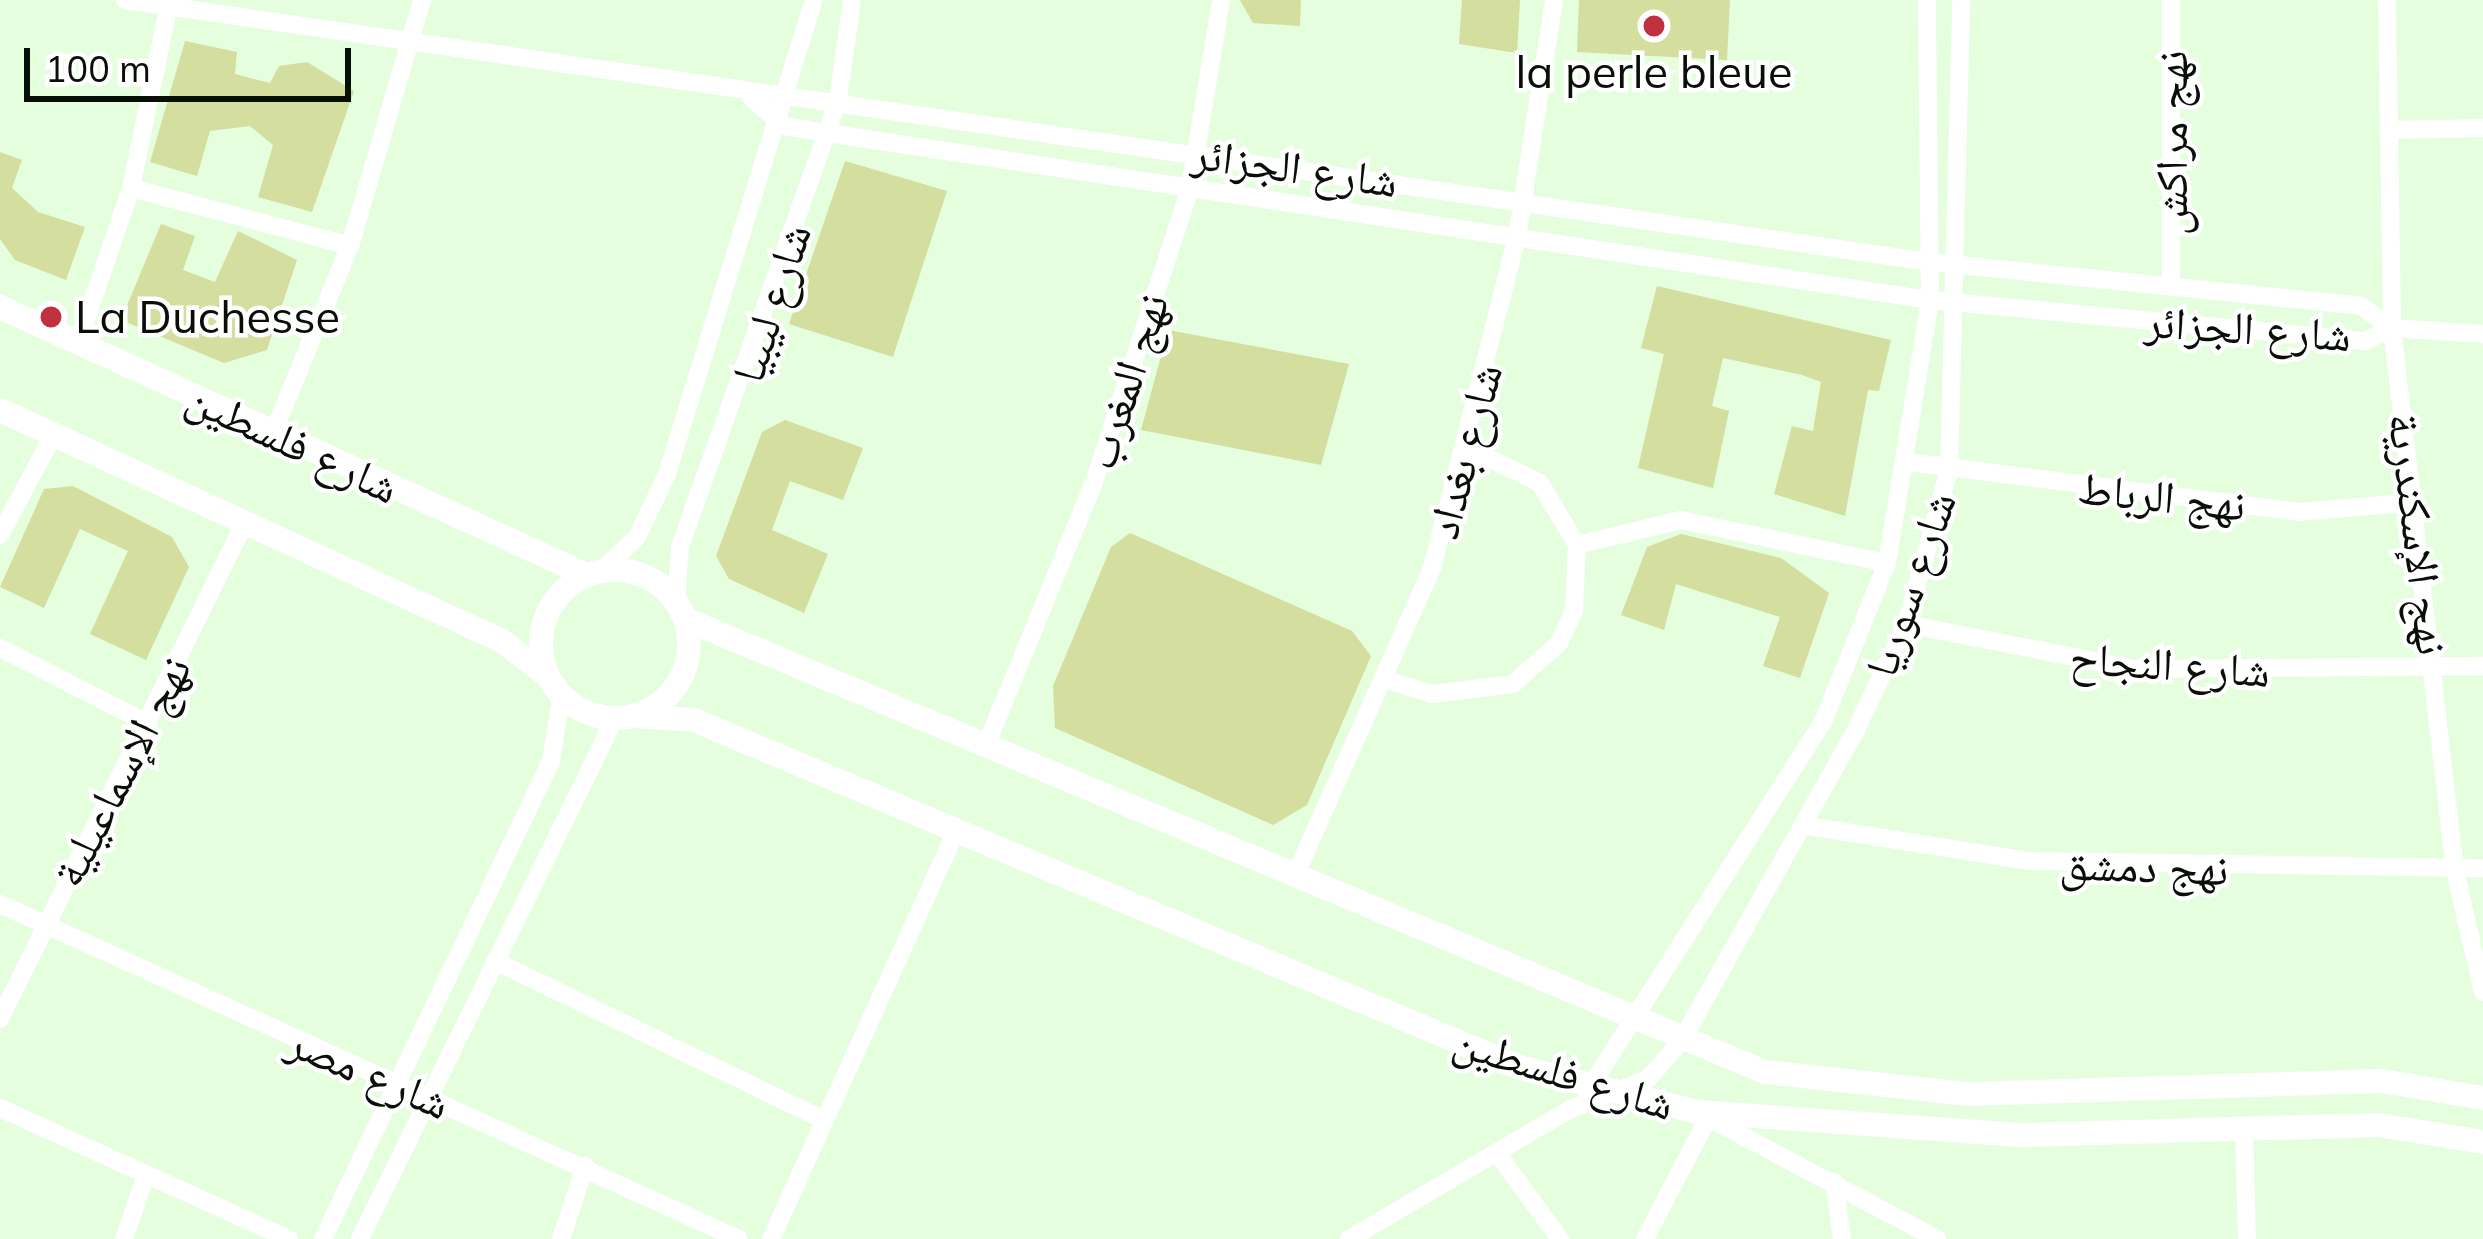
<!DOCTYPE html>
<meta charset="utf-8">
<style>
body{margin:0}
#map{position:relative;width:2483px;height:1239px;overflow:hidden;background:#e4fede;font-family:Mulish,"Noto Naskh Arabic",sans-serif}
div>[style]{position:absolute}
[style*='--x']{left:calc(var(--x)*1px);top:calc(var(--y)*1px);width:calc(var(--w)*1px);rotate:calc(var(--a)*1deg)}
.building>*{inset:0;background:#d3de9f}
.minor>*{height:18px;margin:-9px;padding:0 9px;transform-origin:9px;border-radius:9px;background:#fff}
.tertiary>*{height:24px;margin:-12px;padding:0 12px;transform-origin:12px;border-radius:12px;background:#fff}
.tertiary>.ring{margin:-12px;padding:0;box-sizing:content-box;background:none;border:24px solid #fff;border-radius:50%}
.dots>*{width:33px;height:33px;translate:-50% -50%;box-sizing:border-box;border:6px solid #fff;border-radius:50%}
span{translate:-50% -50%;white-space:nowrap;text-align:center;line-height:1.15;-webkit-text-stroke:9px #fff;paint-order:stroke}
.poi-label{font-size:45px;color:#070f06}
.left{translate:0 -50%;text-align:left}
.street-label{font-size:45px;color:#070f06}
.scale{position:absolute;left:24px;top:48px;width:327px;height:54px;box-sizing:border-box;border:6px solid #070f06;border-top:0;padding-left:15px;font-size:36px;line-height:42px;white-space:nowrap;color:#070f06;-webkit-text-stroke:9px #fff;paint-order:stroke}
</style>
<div id="map">
<div class="building">
<i style="clip-path:polygon(1240px 0,1301px 0,1300px 26px,1253px 23px)"></i>
<i style="clip-path:polygon(1462px 0,1520px 0,1517px 53px,1459px 44px)"></i>
<i style="clip-path:polygon(1579px 0,1730px 0,1727px 60px,1577px 52px)"></i>
<i style="clip-path:polygon(185px 41px,237px 52px,235px 74px,270px 83px,279px 66px,307px 62px,354px 91px,312px 212px,258px 197px,273px 145px,250px 126px,210px 131px,197px 176px,150px 162px)"></i>
<i style="clip-path:polygon(0 152px,22px 160px,12px 188px,38px 212px,85px 227px,66px 280px,15px 260px,0 239px)"></i>
<i style="clip-path:polygon(845px 161px,947px 191px,893px 357px,789px 324px)"></i>
<i style="clip-path:polygon(161px 224px,195px 236px,183px 270px,215px 282px,238px 231px,297px 260px,267px 350px,224px 363px,121px 320px)"></i>
<i style="clip-path:polygon(1657px 286px,1891px 340px,1879px 391px,1868px 390px,1845px 516px,1774px 494px,1792px 426px,1813px 431px,1821px 382px,1802px 375px,1723px 358px,1712px 406px,1729px 411px,1713px 488px,1638px 468px,1664px 354px,1641px 348px)"></i>
<i style="clip-path:polygon(1168px 330px,1349px 364px,1321px 465px,1141px 430px)"></i>
<i style="clip-path:polygon(785px 420px,863px 448px,843px 500px,790px 481px,772px 530px,828px 554px,804px 613px,729px 579px,716px 556px,762px 432px)"></i>
<i style="clip-path:polygon(73px 486px,172px 537px,189px 567px,146px 660px,90px 634px,128px 551px,80px 529px,44px 608px,0 587px,44px 489px)"></i>
<i style="clip-path:polygon(1130px 533px,1352px 631px,1371px 656px,1307px 805px,1273px 825px,1055px 728px,1053px 686px,1111px 547px)"></i>
<i style="clip-path:polygon(1681px 534px,1781px 558px,1829px 593px,1800px 678px,1763px 666px,1780px 617px,1676px 584px,1664px 630px,1621px 615px,1647px 547px)"></i>
</div>
<div class="minor">
<i style="--x:125;--y:0;--w:1824;--a:8.26"></i>
<i style="--x:1930;--y:262;--w:433;--a:5.8"></i>
<i style="--x:2361;--y:306;--w:38;--a:35"></i>
<i style="--x:2171;--y:0;--w:286;--a:90"></i>
<i style="--x:2387;--y:0;--w:328;--a:89.1"></i>
<i style="--x:2392;--y:328;--w:547;--a:83.38"></i>
<i style="--x:2455;--y:871;--w:124;--a:77"></i>
<i style="--x:752;--y:99;--w:42;--a:40.2"></i>
<i style="--x:784;--y:126;--w:44;--a:9.2"></i>
<i style="--x:827;--y:133;--w:1116;--a:8.61"></i>
<i style="--x:1930;--y:300;--w:437;--a:5.4"></i>
<i style="--x:2365;--y:341;--w:30;--a:-26"></i>
<i style="--x:2392;--y:328;--w:91;--a:3.8"></i>
<i style="--x:2389;--y:130;--w:94;--a:-1.2"></i>
<i style="--x:131;--y:188;--w:227;--a:14.8"></i>
<i style="--x:78;--y:343;--w:164;--a:-71.1"></i>
<i style="--x:131;--y:188;--w:192;--a:-78.3"></i>
<i style="--x:274;--y:431;--w:200;--a:-67.7"></i>
<i style="--x:350;--y:246;--w:256;--a:-73.7"></i>
<i style="--x:1909;--y:462;--w:393;--a:7.3"></i>
<i style="--x:2299;--y:512;--w:118;--a:-4.8"></i>
<i style="--x:0;--y:535;--w:115;--a:-61.9"></i>
<i style="--x:1577;--y:545;--w:107;--a:-13.5"></i>
<i style="--x:1681;--y:520;--w:210;--a:11.8"></i>
<i style="--x:601;--y:571;--w:50;--a:-43.4"></i>
<i style="--x:637;--y:537;--w:70;--a:-64.5"></i>
<i style="--x:667;--y:474;--w:496;--a:-72.8"></i>
<i style="--x:676;--y:601;--w:54;--a:-85.8"></i>
<i style="--x:680;--y:547;--w:474;--a:-70.5"></i>
<i style="--x:838;--y:100;--w:101;--a:-82"></i>
<i style="--x:1906;--y:624;--w:234;--a:11.1"></i>
<i style="--x:2136;--y:669;--w:347;--a:-0.5"></i>
<i style="--x:0;--y:648;--w:167;--a:27"></i>
<i style="--x:1387;--y:680;--w:47;--a:17.3"></i>
<i style="--x:1432;--y:694;--w:82;--a:-7"></i>
<i style="--x:1513;--y:684;--w:62;--a:-41.7"></i>
<i style="--x:1559;--y:643;--w:35;--a:-65"></i>
<i style="--x:1574;--y:611;--w:66;--a:-87.4"></i>
<i style="--x:1577;--y:545;--w:72;--a:-120.8"></i>
<i style="--x:1540;--y:483;--w:83;--a:-154.4"></i>
<i style="--x:985;--y:748;--w:287;--a:-67.7"></i>
<i style="--x:1094;--y:482;--w:309;--a:-71.9"></i>
<i style="--x:1190;--y:188;--w:191;--a:-80.6"></i>
<i style="--x:1808;--y:826;--w:224;--a:9"></i>
<i style="--x:2029;--y:861;--w:454;--a:0.9"></i>
<i style="--x:1294;--y:878;--w:339;--a:-66"></i>
<i style="--x:1432;--y:568;--w:342;--a:-75.6"></i>
<i style="--x:1517;--y:237;--w:240;--a:-81.1"></i>
<i style="--x:0;--y:904;--w:811;--a:24.39"></i>
<i style="--x:495;--y:961;--w:363;--a:25.8"></i>
<i style="--x:0;--y:1019;--w:552;--a:-63.76"></i>
<i style="--x:1587;--y:1092;--w:439;--a:-57.5"></i>
<i style="--x:1823;--y:722;--w:171;--a:-68.1"></i>
<i style="--x:1887;--y:563;--w:266;--a:-80.7"></i>
<i style="--x:1930;--y:300;--w:300;--a:-90.6"></i>
<i style="--x:0;--y:1108;--w:317;--a:24.4"></i>
<i style="--x:1703;--y:1115;--w:265;--a:27.9"></i>
<i style="--x:2244;--y:1126;--w:113;--a:88.5"></i>
<i style="--x:1499;--y:1156;--w:103;--a:53.7"></i>
<i style="--x:1834;--y:1182;--w:58;--a:82"></i>
<i style="--x:124;--y:1239;--w:68;--a:-71"></i>
<i style="--x:323;--y:1239;--w:530;--a:-64.5"></i>
<i style="--x:551;--y:761;--w:69;--a:-80.8"></i>
<i style="--x:360;--y:1239;--w:580;--a:-63.92"></i>
<i style="--x:561;--y:1239;--w:77;--a:-71.8"></i>
<i style="--x:771;--y:1239;--w:448;--a:-65.6"></i>
<i style="--x:1349;--y:1239;--w:257;--a:-30.4"></i>
<i style="--x:1571;--y:1109;--w:83;--a:-21.3"></i>
<i style="--x:1648;--y:1079;--w:52;--a:-48.9"></i>
<i style="--x:1682;--y:1040;--w:351;--a:-60.7"></i>
<i style="--x:1854;--y:734;--w:122;--a:-64.7"></i>
<i style="--x:1906;--y:624;--w:160;--a:-74.4"></i>
<i style="--x:1949;--y:470;--w:470;--a:-88.5"></i>
<i style="--x:1645;--y:1239;--w:136;--a:-62.5"></i>
</div>
<div class="tertiary">
<i style="--x:0;--y:307;--w:645;--a:24.54"></i>
<i style="--x:0;--y:410;--w:553;--a:24.71"></i>
<i style="--x:502;--y:641;--w:58;--a:37.3"></i>
<i class="ring" style="left:541px;top:570px;width:124px;height:124px"></i>
<i style="--x:685;--y:619;--w:1171;--a:22.76"></i>
<i style="--x:1765;--y:1072;--w:203;--a:6.2"></i>
<i style="--x:1967;--y:1094;--w:415;--a:-1.8"></i>
<i style="--x:2382;--y:1081;--w:102;--a:9.6"></i>
<i style="--x:634;--y:716;--w:60;--a:3.8"></i>
<i style="--x:694;--y:720;--w:892;--a:22.83"></i>
<i style="--x:1516;--y:1066;--w:188;--a:14.2"></i>
<i style="--x:1698;--y:1112;--w:325;--a:4.1"></i>
<i style="--x:2022;--y:1135;--w:356;--a:-1.6"></i>
<i style="--x:2378;--y:1125;--w:106;--a:9.2"></i>
</div>
<div class="dots">
<i style="left:1654px;top:26px;background:#c0303d"></i>
<i style="left:51px;top:317px;background:#c0303d"></i>
</div>
<div class="poi-label">
<span style="left:1654px;top:72px">la perle bleue</span>
<span class="left" style="left:75px;top:317px">La Duchesse</span>
</div>
<div class="street-label">
<span style="left:2171px;top:143px;rotate:-90deg">نهج مراكش</span>
<span style="left:1295px;top:167px;rotate:8deg">شارع الجزائر</span>
<span style="left:771px;top:303px;rotate:-72deg">شارع ليبيا</span>
<span style="left:2248px;top:328px;rotate:4deg">شارع الجزائر</span>
<span style="left:1126px;top:381px;rotate:-72deg">نهج المغرب</span>
<span style="left:293px;top:442px;rotate:25deg">شارع فلسطين</span>
<span style="left:1464px;top:451px;rotate:-75deg">شارع بغداد</span>
<span style="left:2162px;top:496px;rotate:6deg">نهج الرباط</span>
<span style="left:2419px;top:534px;rotate:83deg">نهج الإسكندرية</span>
<span style="left:1910px;top:584px;rotate:-71deg">شارع سوريا</span>
<span style="left:2170px;top:664px;rotate:4deg">شارع النجاح</span>
<span style="left:121px;top:771px;rotate:-63deg">نهج الإسماعيلية</span>
<span style="left:2144px;top:866px;rotate:2deg">نهج دمشق</span>
<span style="left:369px;top:1072px;rotate:23deg">شارع مصر</span>
<span style="left:1564px;top:1072px;rotate:17deg">شارع فلسطين</span>
</div>
<div class="scale">100 m</div>
</div>
